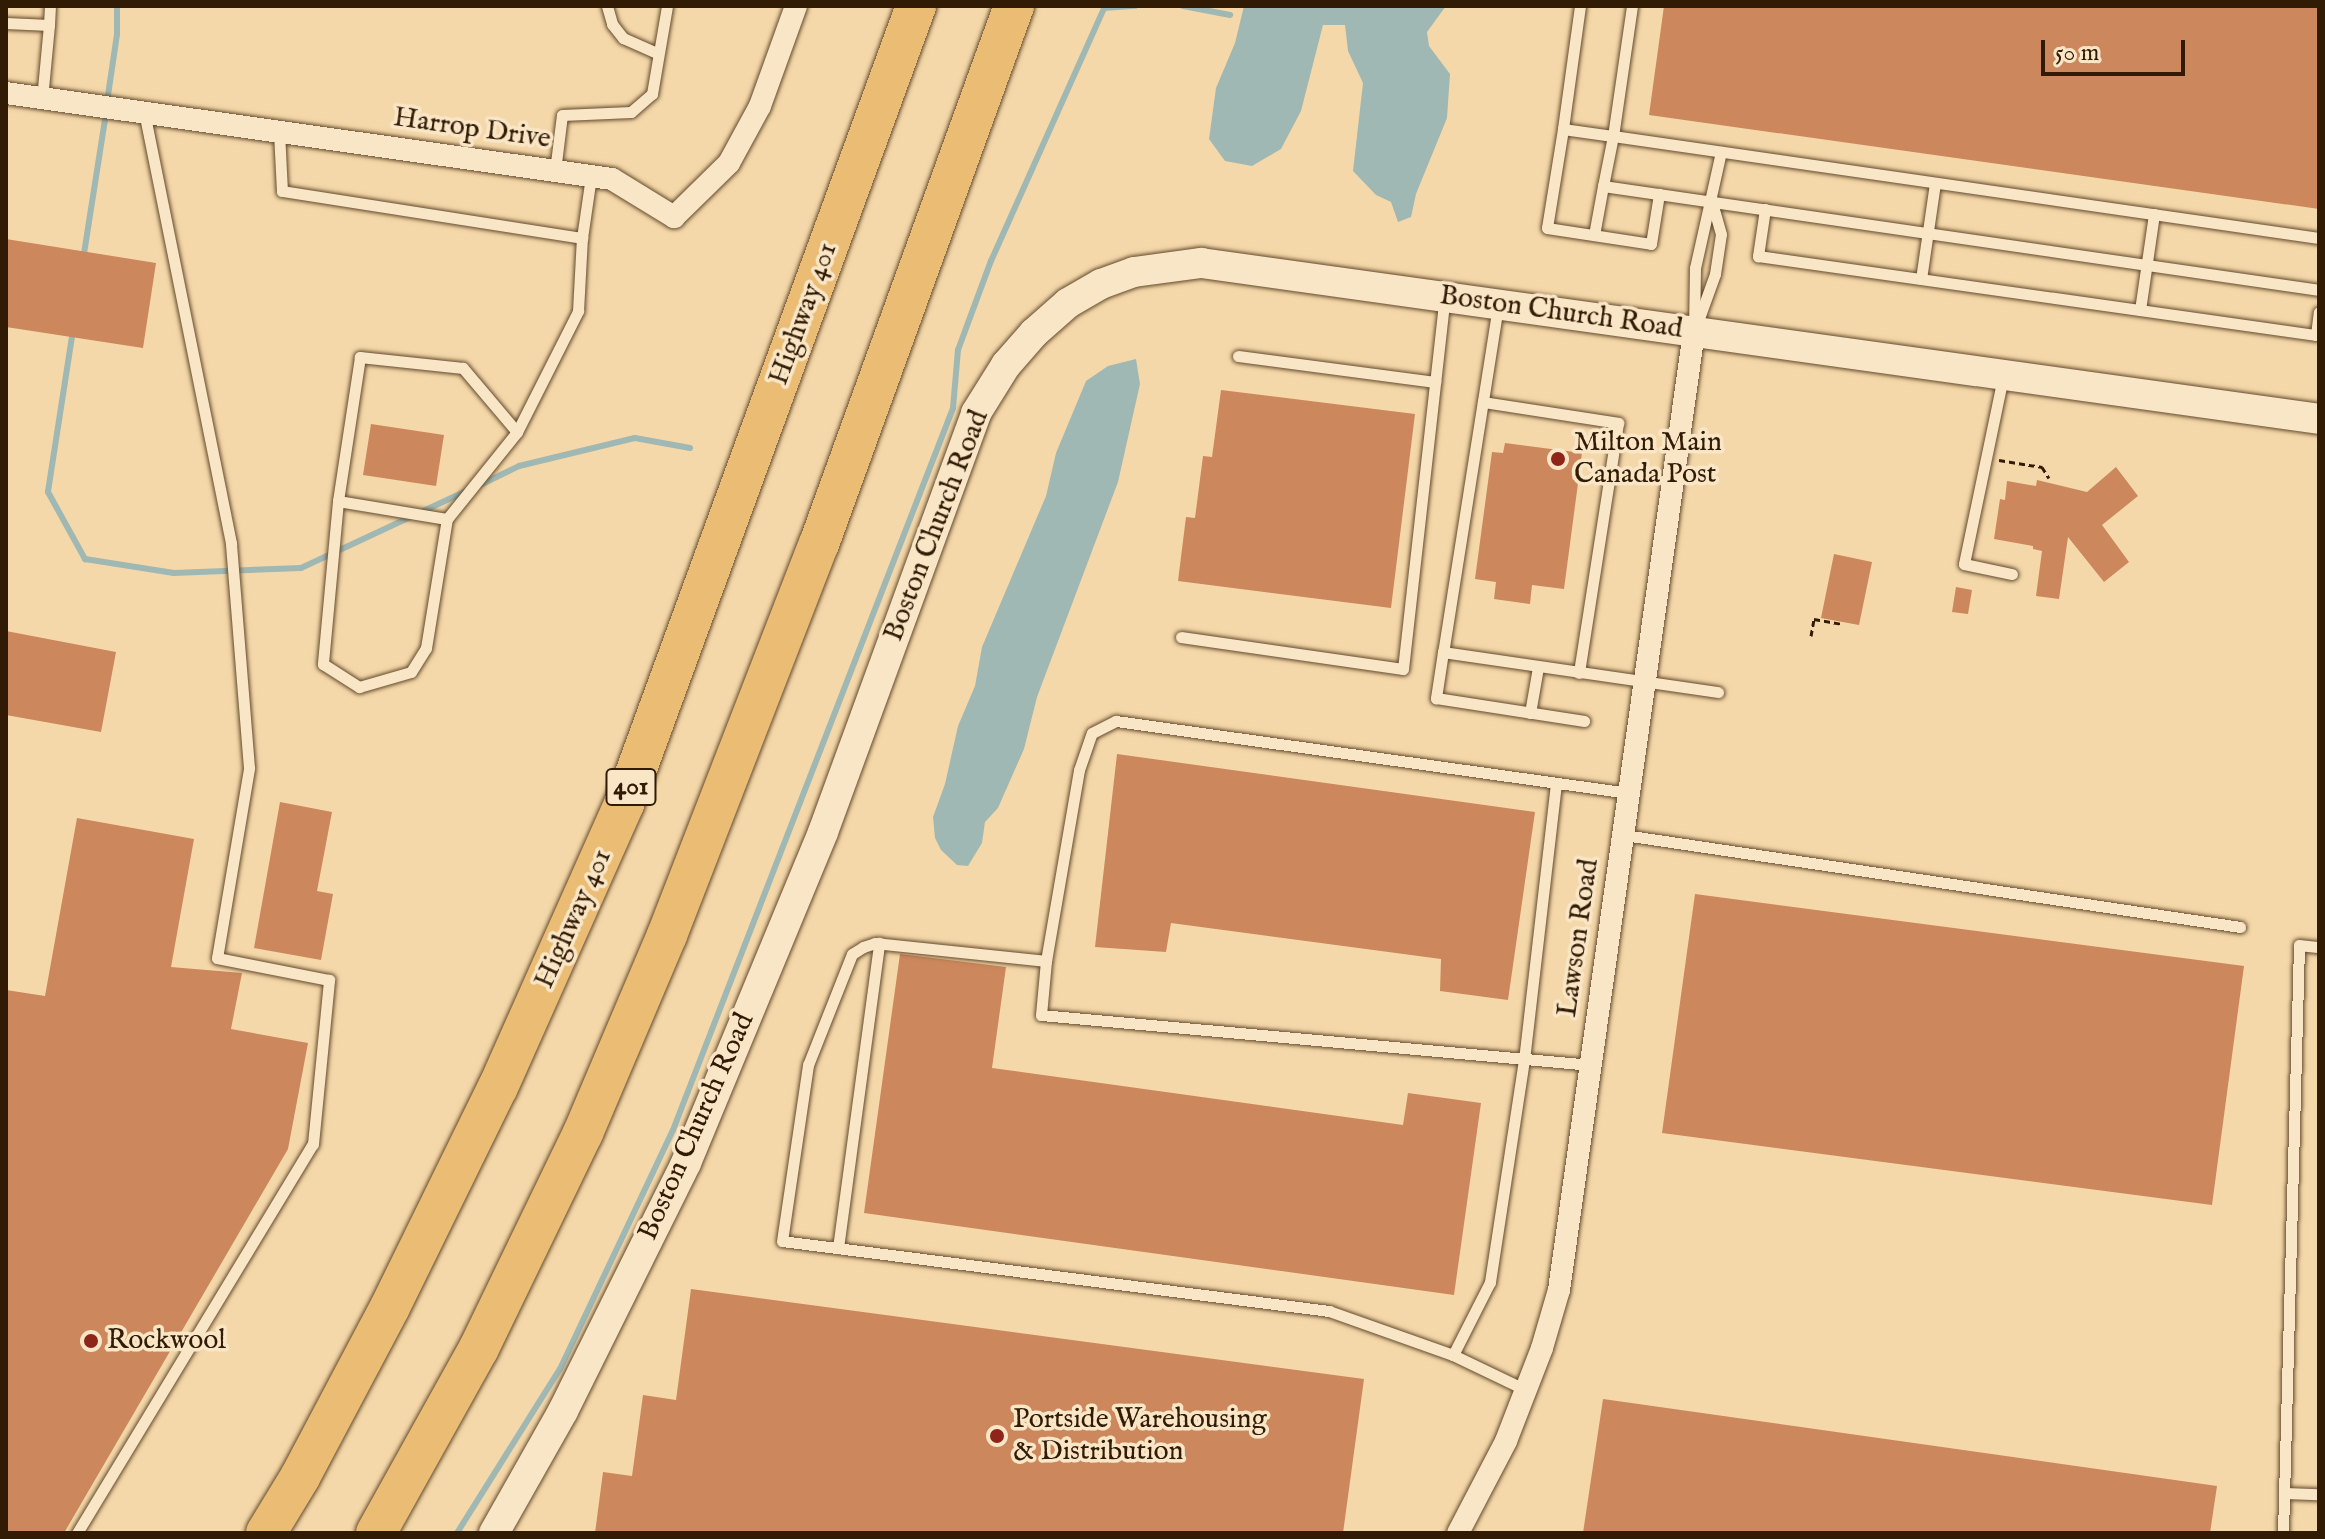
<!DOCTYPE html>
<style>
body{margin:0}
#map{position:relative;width:2325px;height:1539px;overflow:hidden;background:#f5d8a9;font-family:"IM FELL English",serif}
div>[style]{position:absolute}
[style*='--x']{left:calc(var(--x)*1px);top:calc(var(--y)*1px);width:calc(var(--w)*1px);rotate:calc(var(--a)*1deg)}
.water>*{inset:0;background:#a0b8b3}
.stream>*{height:6px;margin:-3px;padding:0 3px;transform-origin:3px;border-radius:3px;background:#a0b8b3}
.building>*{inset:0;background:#cc875c}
.path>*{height:3px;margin-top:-1.5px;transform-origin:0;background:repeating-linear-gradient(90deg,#321b04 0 6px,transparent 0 10px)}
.roads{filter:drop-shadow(0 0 2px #634a2d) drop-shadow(0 0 2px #634a2d)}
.lane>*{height:11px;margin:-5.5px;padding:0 5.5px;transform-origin:5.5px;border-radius:5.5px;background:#f8e6c7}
.street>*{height:22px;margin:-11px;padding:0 11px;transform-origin:11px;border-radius:11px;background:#f8e6c7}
.secondary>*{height:30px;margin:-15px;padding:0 15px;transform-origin:15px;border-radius:15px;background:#f8e6c7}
.highway>*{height:40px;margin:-20px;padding:0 20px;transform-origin:20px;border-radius:20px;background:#eabc74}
.dots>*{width:22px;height:22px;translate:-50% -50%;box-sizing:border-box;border:4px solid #f8e6c7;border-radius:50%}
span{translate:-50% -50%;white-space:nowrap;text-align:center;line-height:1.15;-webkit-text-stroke:7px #f8e6c7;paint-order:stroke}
.shield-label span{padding:2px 6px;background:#f8e6c7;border:2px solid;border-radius:6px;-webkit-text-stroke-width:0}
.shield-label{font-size:26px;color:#321b04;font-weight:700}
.street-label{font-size:28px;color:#321b04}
.poi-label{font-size:28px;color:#321b04}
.left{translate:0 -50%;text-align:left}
.frame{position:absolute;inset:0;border:8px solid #321b04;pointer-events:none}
.scale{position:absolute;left:2041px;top:40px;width:144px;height:36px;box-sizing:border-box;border:4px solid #321b04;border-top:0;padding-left:10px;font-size:24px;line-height:28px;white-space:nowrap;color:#321b04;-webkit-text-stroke:6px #f8e6c7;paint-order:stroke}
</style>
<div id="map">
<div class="water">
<i style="clip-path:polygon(1244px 6px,1446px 6px,1427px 32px,1429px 46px,1450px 74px,1447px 118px,1416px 194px,1411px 217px,1398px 222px,1391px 202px,1376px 195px,1353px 171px,1363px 83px,1348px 51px,1345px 25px,1323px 25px,1301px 111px,1281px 149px,1252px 166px,1225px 161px,1209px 139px,1216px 88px,1235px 43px)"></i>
<i style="clip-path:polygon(1136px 359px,1140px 384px,1118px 482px,1037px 697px,1024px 749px,998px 808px,985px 822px,982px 843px,968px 866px,957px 865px,941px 850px,935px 838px,933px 817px,945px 784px,958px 726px,975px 686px,982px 647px,1046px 496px,1056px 453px,1086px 381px,1108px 366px)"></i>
</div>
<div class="stream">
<i style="--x:1183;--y:6;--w:48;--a:10.8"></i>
<i style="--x:107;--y:102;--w:69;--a:-81.6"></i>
<i style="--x:117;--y:34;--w:28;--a:-90"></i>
<i style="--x:83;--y:260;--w:149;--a:-81.1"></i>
<i style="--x:73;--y:330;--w:164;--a:98.8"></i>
<i style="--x:48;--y:492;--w:77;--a:61.1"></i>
<i style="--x:85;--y:559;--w:90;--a:8.9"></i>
<i style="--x:174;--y:573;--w:127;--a:-2.3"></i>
<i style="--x:301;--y:568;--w:184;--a:-25"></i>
<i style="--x:478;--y:486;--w:46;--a:-26"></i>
<i style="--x:519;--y:466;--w:119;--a:-13.6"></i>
<i style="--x:635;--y:438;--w:56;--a:10.3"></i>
<i style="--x:457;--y:1533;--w:194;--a:-57.9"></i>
<i style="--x:560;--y:1369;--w:264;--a:-64.7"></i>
<i style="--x:673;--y:1130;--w:774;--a:-68.8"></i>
<i style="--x:953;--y:408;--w:58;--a:-85.1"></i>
<i style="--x:958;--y:350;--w:95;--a:-69.7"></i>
<i style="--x:991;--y:261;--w:277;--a:-65.9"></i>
<i style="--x:1104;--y:8;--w:31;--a:-4"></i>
</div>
<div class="building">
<i style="clip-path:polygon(1664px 6px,2319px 6px,2319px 209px,1649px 115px)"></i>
<i style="clip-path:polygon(6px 239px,156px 263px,143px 348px,6px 327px)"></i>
<i style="clip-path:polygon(1221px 390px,1415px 414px,1391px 608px,1178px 581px,1186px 517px,1195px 518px,1203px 456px,1212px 457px)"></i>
<i style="clip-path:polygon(371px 424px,444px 435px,436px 486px,363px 475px)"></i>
<i style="clip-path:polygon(1505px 443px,1582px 453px,1564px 589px,1532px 585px,1530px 604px,1494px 599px,1496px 582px,1475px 579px,1492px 452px,1503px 453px)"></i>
<i style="clip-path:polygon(2116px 467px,2138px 496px,2102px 525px,2129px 562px,2104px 582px,2068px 537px,2059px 599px,2036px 596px,2042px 551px,2033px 549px,2033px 546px,1994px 539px,2000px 499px,2005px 500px,2007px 481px,2036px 486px,2037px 480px,2087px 492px)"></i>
<i style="clip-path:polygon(1834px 554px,1872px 562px,1859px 625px,1821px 618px)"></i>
<i style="clip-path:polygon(1956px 587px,1972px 590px,1968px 614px,1952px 612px)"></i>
<i style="clip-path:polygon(6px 631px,116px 652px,101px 732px,6px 715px)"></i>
<i style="clip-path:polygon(1117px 754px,1535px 812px,1508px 1000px,1440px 991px,1441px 959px,1171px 923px,1166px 952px,1095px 947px)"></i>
<i style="clip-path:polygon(280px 802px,332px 812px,317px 891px,333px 894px,321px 960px,254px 948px)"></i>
<i style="clip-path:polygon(77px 818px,194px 839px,171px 967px,242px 973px,231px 1029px,308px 1043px,288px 1149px,64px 1533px,6px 1533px,6px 990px,45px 996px)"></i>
<i style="clip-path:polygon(1695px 894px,2244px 966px,2212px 1205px,1662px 1133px)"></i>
<i style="clip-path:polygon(900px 954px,1006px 967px,992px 1068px,1403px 1125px,1408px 1093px,1481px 1103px,1454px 1295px,864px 1213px)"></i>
<i style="clip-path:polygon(691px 1289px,1364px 1379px,1343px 1533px,595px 1533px,603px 1472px,632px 1476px,643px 1395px,676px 1400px)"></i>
<i style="clip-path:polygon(1603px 1399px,2217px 1486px,2210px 1533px,1583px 1533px)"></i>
</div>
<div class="path">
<i style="--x:1999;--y:460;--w:44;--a:9.2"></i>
<i style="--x:2042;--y:467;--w:13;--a:58"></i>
<i style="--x:1811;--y:636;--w:17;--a:-80"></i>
<i style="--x:1814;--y:619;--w:28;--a:10"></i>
</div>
<div class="roads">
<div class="lane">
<i style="--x:607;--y:6;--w:19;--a:74"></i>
<i style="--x:612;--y:24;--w:18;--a:52"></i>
<i style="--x:623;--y:38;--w:37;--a:24"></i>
<i style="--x:1580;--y:6;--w:124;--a:97.9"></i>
<i style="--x:1563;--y:129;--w:50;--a:8"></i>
<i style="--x:1613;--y:136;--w:51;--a:101.3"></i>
<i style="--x:1603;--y:186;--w:724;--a:8.26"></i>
<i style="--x:1632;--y:6;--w:131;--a:98.3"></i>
<i style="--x:1613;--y:136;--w:713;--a:8.22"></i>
<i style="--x:6;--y:23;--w:43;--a:2.7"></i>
<i style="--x:49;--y:25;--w:19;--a:-87"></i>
<i style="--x:42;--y:99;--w:74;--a:-84.6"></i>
<i style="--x:1563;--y:129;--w:100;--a:99.2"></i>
<i style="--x:1547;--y:228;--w:105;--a:8.7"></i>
<i style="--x:1651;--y:244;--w:51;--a:-80.9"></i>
<i style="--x:279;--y:132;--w:59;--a:87.1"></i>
<i style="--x:282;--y:191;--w:304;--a:8.9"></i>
<i style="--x:555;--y:171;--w:56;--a:-82.9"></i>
<i style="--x:562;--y:115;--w:69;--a:-2.5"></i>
<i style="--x:631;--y:112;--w:28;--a:-41"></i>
<i style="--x:652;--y:94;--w:89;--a:-80.3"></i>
<i style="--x:1765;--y:209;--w:48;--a:98.5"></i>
<i style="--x:1758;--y:256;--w:564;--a:8.06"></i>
<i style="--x:2316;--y:335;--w:23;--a:-83"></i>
<i style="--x:1594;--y:235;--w:50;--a:-79.6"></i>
<i style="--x:1921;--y:279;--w:97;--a:-81.7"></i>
<i style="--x:1498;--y:306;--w:350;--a:99"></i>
<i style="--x:1443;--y:652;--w:278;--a:8.3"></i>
<i style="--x:2140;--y:310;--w:97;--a:-81.7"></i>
<i style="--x:1697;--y:324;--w:53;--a:-70.2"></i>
<i style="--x:1715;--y:274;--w:40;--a:-81.5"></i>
<i style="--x:1721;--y:234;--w:33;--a:-106"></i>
<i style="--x:1694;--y:331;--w:63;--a:-89.1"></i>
<i style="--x:1695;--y:268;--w:119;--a:-77.4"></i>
<i style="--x:1238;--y:356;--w:199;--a:7.5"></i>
<i style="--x:2003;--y:377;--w:191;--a:101.8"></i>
<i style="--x:1964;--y:564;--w:49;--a:11.8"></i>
<i style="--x:1483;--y:402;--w:137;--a:8.8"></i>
<i style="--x:1618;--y:423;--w:253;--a:98.9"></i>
<i style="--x:517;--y:432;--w:84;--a:-130.2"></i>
<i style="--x:463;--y:368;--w:104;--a:-173.9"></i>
<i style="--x:360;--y:357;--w:146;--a:98.7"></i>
<i style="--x:338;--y:501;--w:110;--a:9.4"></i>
<i style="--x:447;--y:519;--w:112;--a:-51.2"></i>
<i style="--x:517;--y:432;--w:136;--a:-63.2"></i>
<i style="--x:578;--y:311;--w:73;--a:-86.9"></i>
<i style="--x:582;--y:238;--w:63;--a:-81.7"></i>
<i style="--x:338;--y:501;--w:164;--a:95.3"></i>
<i style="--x:323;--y:664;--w:43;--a:32.6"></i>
<i style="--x:359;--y:687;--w:54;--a:-16.1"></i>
<i style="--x:411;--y:672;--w:28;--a:-58"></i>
<i style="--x:426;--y:648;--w:131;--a:-80.8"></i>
<i style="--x:1181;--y:637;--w:224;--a:8.2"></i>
<i style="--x:1403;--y:669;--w:374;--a:-83.6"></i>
<i style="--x:1443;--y:652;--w:47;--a:98.7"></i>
<i style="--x:1436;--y:698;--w:150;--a:8.8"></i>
<i style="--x:1530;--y:713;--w:47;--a:-80.1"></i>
<i style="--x:1624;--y:835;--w:623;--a:8.49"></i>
<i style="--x:1046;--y:961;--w:54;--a:95.3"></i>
<i style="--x:1041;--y:1015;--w:552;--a:5.19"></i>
<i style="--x:838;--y:1248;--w:308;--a:-82.3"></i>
<i style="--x:1453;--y:1355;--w:82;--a:-63.1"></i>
<i style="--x:1490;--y:1282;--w:225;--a:-81.3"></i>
<i style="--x:1524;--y:1060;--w:278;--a:-83.4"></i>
<i style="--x:1526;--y:1390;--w:81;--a:-154.4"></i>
<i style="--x:1453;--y:1355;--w:132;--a:-160.5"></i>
<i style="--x:1329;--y:1311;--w:551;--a:-172.71"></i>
<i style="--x:782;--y:1241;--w:178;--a:-81.6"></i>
<i style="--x:808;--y:1065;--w:119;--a:-68.4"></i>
<i style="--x:852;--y:954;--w:13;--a:-32"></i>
<i style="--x:863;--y:947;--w:13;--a:-18"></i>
<i style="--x:875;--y:943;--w:172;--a:6"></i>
<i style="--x:1046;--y:961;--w:194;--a:-80.2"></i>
<i style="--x:1079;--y:770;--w:39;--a:-71"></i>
<i style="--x:1092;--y:733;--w:27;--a:-27"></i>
<i style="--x:1116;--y:721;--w:518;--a:7.99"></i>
<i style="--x:2284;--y:1493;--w:35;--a:2"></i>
<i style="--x:77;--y:1533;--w:455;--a:-58.8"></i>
<i style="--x:313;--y:1144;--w:165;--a:-84.4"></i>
<i style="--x:329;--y:980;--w:114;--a:-168.9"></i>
<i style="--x:217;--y:958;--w:193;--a:-80.4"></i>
<i style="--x:249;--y:768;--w:226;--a:-94.6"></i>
<i style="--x:231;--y:543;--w:439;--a:-101.4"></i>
<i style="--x:2283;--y:1533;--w:588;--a:-88.44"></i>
<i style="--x:2299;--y:945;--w:20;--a:6"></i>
</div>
<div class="street">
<i style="--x:6;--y:93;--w:612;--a:8.08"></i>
<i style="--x:612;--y:179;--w:73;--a:31.5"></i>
<i style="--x:674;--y:217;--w:77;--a:-44.5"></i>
<i style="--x:729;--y:163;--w:65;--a:-61.5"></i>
<i style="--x:760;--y:106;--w:106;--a:-70.2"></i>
<i style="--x:1458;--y:1533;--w:104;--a:-62.4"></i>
<i style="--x:1506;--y:1441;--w:100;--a:-68.8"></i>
<i style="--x:1542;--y:1348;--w:60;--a:-73.7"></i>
<i style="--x:1559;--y:1290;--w:967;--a:-81.98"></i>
</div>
<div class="secondary">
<i style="--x:494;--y:1533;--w:140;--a:-60.5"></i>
<i style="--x:563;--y:1411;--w:277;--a:-63.6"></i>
<i style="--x:686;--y:1163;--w:358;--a:-67.5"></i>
<i style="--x:823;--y:832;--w:446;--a:-69.9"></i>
<i style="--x:976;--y:413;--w:57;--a:-58"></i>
<i style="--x:1006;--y:365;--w:43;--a:-48.8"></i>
<i style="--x:1034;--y:333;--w:45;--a:-41.4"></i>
<i style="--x:1068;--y:303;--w:38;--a:-30"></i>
<i style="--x:1101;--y:284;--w:35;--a:-20"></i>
<i style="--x:1134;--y:272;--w:68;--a:-7.7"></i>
<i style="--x:1201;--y:263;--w:1129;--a:7.94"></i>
</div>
<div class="highway">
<i style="--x:266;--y:1533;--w:66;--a:-58.7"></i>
<i style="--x:300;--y:1477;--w:192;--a:-62.1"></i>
<i style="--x:390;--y:1307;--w:245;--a:-63.9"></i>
<i style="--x:498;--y:1087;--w:310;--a:-66"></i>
<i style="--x:624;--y:804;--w:850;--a:-69.9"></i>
<i style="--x:376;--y:1533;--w:212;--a:-60.9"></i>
<i style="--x:479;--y:1348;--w:239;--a:-64.2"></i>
<i style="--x:583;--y:1133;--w:215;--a:-67"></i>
<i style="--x:667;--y:935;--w:420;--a:-68.8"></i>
<i style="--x:819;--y:544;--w:572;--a:-70.08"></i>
</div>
</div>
<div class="dots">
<i style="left:1558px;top:459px;background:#8f2418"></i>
<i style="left:91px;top:1341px;background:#8f2418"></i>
<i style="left:997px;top:1436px;background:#8f2418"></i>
</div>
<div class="shield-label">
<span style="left:631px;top:787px">401</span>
</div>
<div class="street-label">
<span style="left:472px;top:129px;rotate:8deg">Harrop Drive</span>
<span style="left:1561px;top:313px;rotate:8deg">Boston Church Road</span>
<span style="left:804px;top:314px;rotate:-70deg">Highway 401</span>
<span style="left:937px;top:526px;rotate:-69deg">Boston Church Road</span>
<span style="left:574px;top:919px;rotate:-66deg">Highway 401</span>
<span style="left:1579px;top:938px;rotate:-82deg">Lawson Road</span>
<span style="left:697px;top:1127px;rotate:-66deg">Boston Church Road</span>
</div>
<div class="poi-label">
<span class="left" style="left:1574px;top:459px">Milton Main<br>Canada Post</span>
<span class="left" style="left:107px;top:1341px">Rockwool</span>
<span class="left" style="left:1013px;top:1436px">Portside Warehousing<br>&amp; Distribution</span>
</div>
<div class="frame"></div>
<div class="scale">50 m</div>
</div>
